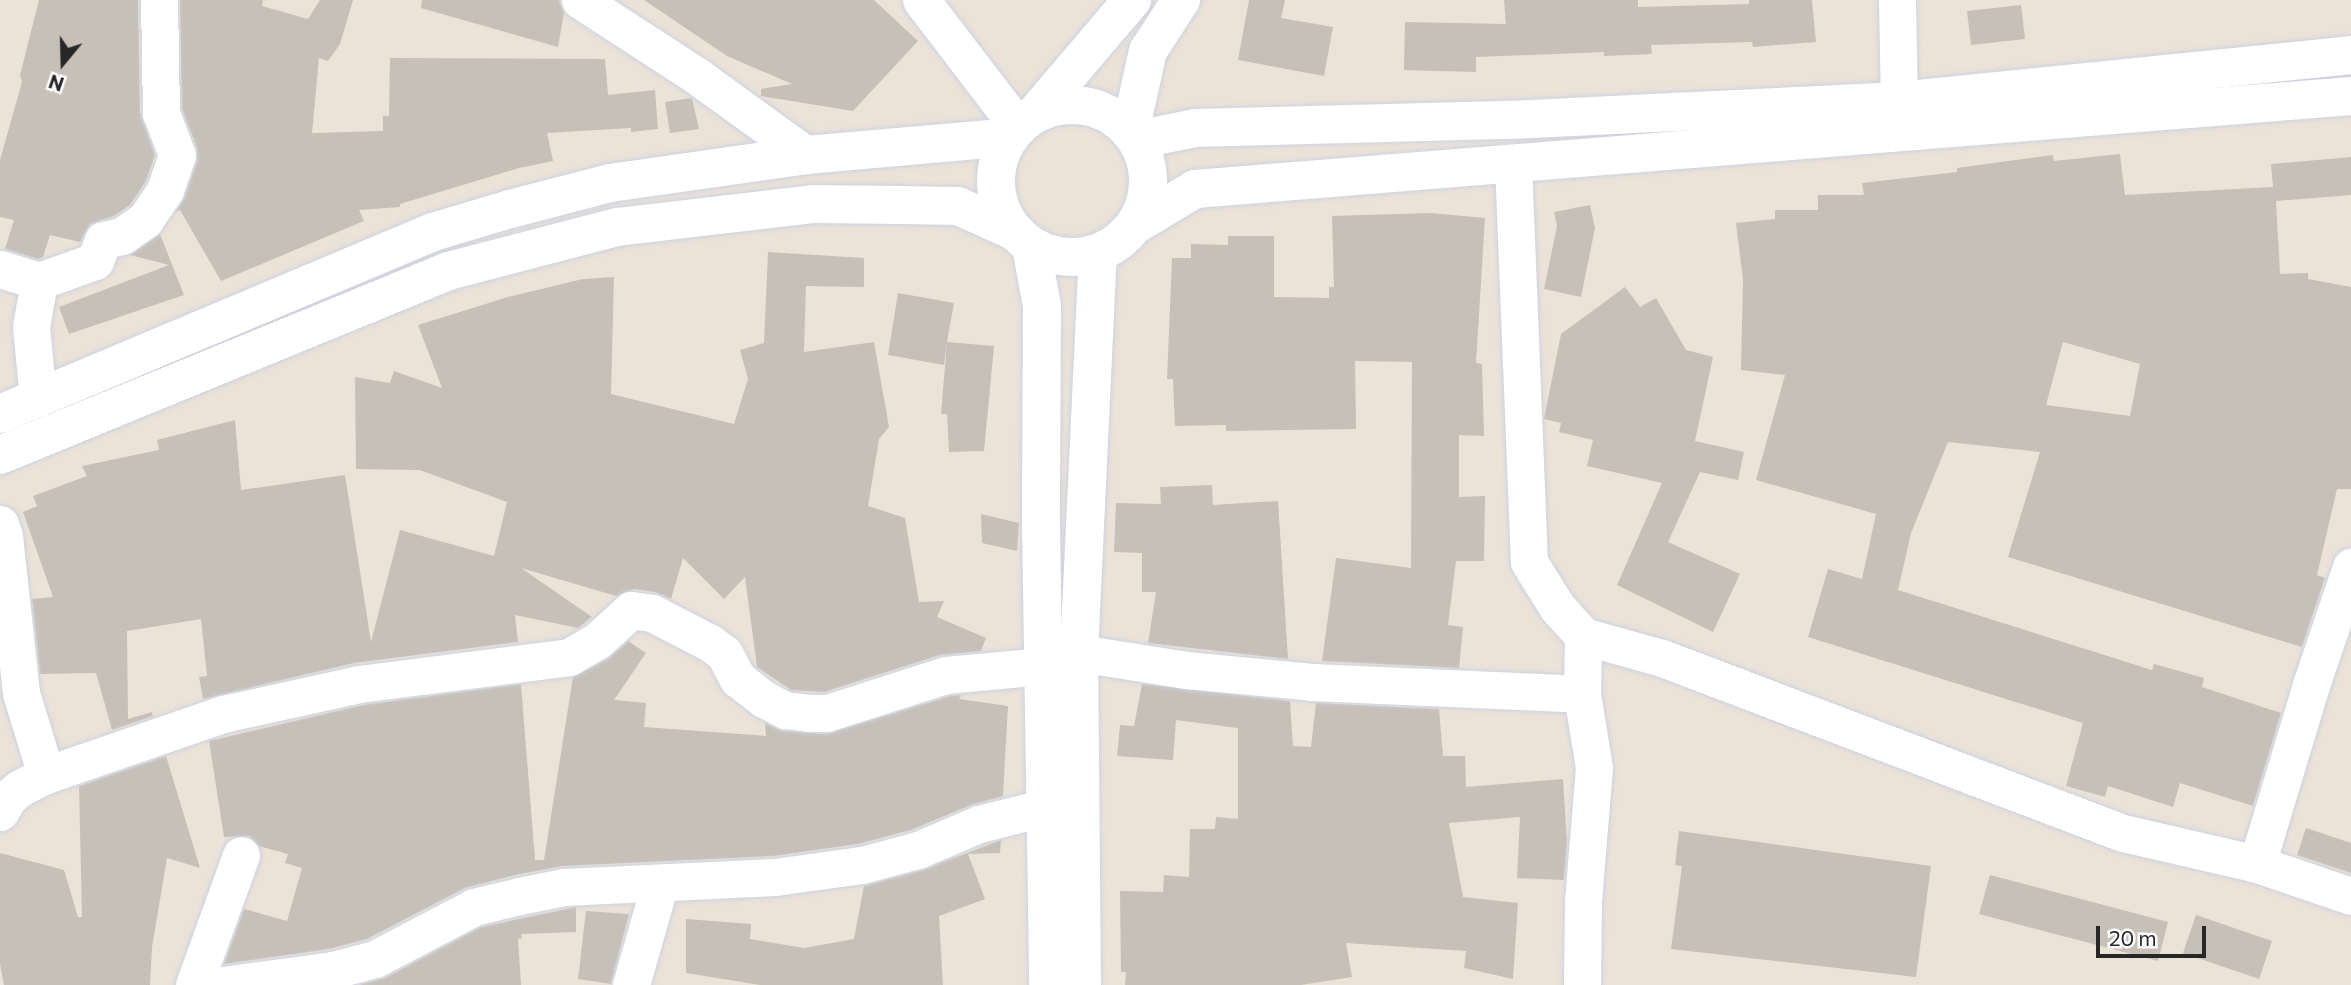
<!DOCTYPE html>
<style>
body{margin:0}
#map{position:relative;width:2351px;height:985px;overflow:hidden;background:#ebe3d8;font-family:Commissioner,sans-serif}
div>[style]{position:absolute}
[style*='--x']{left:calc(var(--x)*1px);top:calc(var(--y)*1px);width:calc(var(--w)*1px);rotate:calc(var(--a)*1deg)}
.building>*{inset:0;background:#c6c0b8}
.roads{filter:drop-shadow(0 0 2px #ced2e1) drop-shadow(0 0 2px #ced2e1)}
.street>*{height:37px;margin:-18.5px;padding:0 18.5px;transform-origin:18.5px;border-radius:18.5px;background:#fff}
.secondary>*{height:38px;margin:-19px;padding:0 19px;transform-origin:19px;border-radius:19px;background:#fff}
.secondary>.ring{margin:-19px;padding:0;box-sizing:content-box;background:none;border:38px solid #fff;border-radius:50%}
span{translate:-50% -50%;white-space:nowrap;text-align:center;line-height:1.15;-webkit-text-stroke:5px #fff;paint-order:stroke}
.north{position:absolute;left:28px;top:28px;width:70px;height:70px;-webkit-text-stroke:5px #fff;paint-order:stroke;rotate:199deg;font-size:19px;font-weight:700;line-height:28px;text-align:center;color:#272727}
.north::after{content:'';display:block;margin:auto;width:24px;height:32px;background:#272727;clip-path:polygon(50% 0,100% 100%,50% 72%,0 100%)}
.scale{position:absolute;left:2096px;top:926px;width:110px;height:32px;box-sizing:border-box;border:4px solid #272727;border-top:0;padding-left:9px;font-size:21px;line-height:24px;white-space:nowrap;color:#272727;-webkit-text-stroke:5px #fff;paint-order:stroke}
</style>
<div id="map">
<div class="building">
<i style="clip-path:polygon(39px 0,138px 0,140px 113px,155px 155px,146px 181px,130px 205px,114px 216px,90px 224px,80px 242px,50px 235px,43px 257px,38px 259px,5px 249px,14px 220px,0 217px,0 160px,22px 82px,20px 75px)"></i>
<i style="clip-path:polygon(180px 0,263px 0,262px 6px,308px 19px,320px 0,353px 0,340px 44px,328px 61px,319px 58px,312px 133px,383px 131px,383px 116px,389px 116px,390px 58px,605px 59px,608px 95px,655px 90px,658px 129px,631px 132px,631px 128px,547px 133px,553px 161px,519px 168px,400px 204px,400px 207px,359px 210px,364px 221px,221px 281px,180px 210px,176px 212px,185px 197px,197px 161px,197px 148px,182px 109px)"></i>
<i style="clip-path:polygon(422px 0,559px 0,564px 13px,558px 47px,421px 8px)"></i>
<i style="clip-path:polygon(644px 0,874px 0,918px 41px,853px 111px,761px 96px,761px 89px,792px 84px,727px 56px)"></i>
<i style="clip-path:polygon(1249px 0,1285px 0,1281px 18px,1333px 27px,1324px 76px,1238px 60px)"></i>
<i style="clip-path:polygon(1504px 0,1638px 0,1638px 7px,1749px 4px,1749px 0,1812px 0,1816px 42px,1753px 47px,1752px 42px,1651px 45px,1652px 54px,1604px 56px,1604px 52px,1476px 57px,1476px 72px,1404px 70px,1405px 22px,1506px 24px)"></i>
<i style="clip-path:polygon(2021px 5px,2025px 39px,1971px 45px,1967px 11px)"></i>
<i style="clip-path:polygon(692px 98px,699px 129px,670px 133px,665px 102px)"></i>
<i style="clip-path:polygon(evenodd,2120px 154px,2125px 195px,2273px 187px,2271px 164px,2351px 157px,2351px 195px,2276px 201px,2280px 274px,2308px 273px,2308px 279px,2351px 287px,2351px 489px,2337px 489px,2317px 575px,2325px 578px,2302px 647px,2008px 557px,2040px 452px,1948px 442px,1911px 533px,1898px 590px,2152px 670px,2154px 664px,2204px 678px,2202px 687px,2281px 713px,2253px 806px,2180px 783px,2173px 807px,2108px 786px,2105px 797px,2066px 786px,2083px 723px,1808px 637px,1828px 569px,1862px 579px,1876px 514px,1756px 480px,1785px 375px,1741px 370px,1743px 280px,1736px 223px,1775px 219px,1775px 210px,1818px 210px,1818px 195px,1864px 195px,1862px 183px,1957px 172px,1957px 168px,2053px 155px,2054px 161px,2120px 154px,2063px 342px,2140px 364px,2130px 416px,2046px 405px,2063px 342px)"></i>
<i style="clip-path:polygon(1590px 205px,1595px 228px,1581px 297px,1544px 289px,1557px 226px,1554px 212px)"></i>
<i style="clip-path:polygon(1431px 213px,1485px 218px,1476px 363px,1482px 364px,1484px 436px,1459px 435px,1459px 497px,1485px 496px,1484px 561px,1456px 561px,1448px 625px,1463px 627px,1459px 668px,1322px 661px,1336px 558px,1411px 568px,1412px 362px,1355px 361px,1356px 429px,1226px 431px,1226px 425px,1175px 426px,1173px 379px,1167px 379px,1172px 258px,1191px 258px,1191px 244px,1228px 245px,1228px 236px,1274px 236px,1274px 297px,1329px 298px,1329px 287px,1334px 287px,1332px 216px)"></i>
<i style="clip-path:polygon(160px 234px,184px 295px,69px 334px,59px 307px,169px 265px,130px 255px)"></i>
<i style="clip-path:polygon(768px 252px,864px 258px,864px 287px,806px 286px,804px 352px,874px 342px,889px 427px,879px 439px,868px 506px,905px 518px,919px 602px,944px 601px,937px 617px,986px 638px,981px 651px,940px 655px,824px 692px,791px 690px,757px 667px,745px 577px,724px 599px,683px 558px,671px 599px,655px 592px,634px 589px,616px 596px,521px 568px,592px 617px,578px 628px,515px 615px,518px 642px,354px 663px,203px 699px,199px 677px,207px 676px,201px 619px,127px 631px,128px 719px,152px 712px,153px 716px,112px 730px,96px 673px,40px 674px,32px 599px,53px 597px,23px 512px,37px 506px,33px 496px,87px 476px,82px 466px,159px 450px,157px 440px,235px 420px,241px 490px,345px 475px,371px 642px,400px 530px,494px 556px,507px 502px,420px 470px,356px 469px,355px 377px,390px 383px,394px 371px,442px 388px,418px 325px,508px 297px,583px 279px,614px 277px,611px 394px,734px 424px,748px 379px,740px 350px,764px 343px)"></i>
<i style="clip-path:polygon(1625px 287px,1640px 307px,1656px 298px,1686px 350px,1713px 357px,1695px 441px,1744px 452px,1738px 480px,1700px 472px,1668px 542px,1740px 574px,1713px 632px,1617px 585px,1662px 483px,1587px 466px,1593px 440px,1559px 432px,1561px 423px,1544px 419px,1561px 334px)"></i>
<i style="clip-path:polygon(898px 293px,954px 303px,947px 342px,994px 346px,984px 451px,949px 452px,947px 414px,941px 414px,947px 342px,944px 365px,888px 355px)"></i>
<i style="clip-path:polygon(1212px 485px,1213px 505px,1278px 501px,1288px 659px,1148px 643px,1156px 592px,1142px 592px,1142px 553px,1114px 552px,1116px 503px,1161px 504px,1160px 487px)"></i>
<i style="clip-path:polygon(981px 514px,1019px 523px,1017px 551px,982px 543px)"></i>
<i style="clip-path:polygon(628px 641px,646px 653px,614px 700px,646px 703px,644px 727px,766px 736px,765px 723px,782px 731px,827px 734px,950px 696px,961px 695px,959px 699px,1008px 706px,1003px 796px,971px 805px,911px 830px,858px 844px,773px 856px,563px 866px,515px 875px,465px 888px,367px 939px,329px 949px,224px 964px,244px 909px,287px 921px,302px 868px,285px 863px,288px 854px,259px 846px,249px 836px,224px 837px,209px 741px,363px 705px,521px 684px,535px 860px,544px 860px,573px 677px,608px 659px)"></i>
<i style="clip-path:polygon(1142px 684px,1290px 701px,1293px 746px,1311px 747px,1316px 703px,1439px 709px,1443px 756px,1465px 756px,1466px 787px,1563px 779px,1567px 842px,1564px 880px,1517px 878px,1520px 817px,1449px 823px,1463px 897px,1518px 903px,1513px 979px,1464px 968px,1466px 951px,1346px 943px,1352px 977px,1301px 985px,1125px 985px,1126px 972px,1121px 972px,1120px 891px,1163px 892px,1164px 875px,1189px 877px,1190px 829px,1215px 829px,1216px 817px,1238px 819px,1238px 728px,1176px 720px,1173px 760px,1117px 756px,1120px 725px,1134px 726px)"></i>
<i style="clip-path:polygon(166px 756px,200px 868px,167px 858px,152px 947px,150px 985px,4px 985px,0 964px,0 853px,64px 870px,78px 917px,82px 917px,79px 786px)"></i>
<i style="clip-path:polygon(2306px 828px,2351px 843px,2351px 873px,2297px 855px)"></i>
<i style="clip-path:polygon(1679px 831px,1931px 866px,1916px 977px,1671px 949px,1682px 866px,1675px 865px)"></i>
<i style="clip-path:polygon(1001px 840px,1000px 853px,968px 854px,985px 899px,939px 916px,943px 985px,760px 985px,686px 973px,686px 919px,751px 924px,750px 939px,804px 948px,854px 939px,864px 886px,923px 870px)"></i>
<i style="clip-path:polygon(1990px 875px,2168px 922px,2158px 961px,1979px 914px)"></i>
<i style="clip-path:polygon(576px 907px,576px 932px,521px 934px,522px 938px,518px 939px,521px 985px,359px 985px,385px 978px,481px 927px)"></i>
<i style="clip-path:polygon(586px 911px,629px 914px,611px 984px,578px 979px)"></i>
<i style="clip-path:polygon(2196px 915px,2272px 941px,2259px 979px,2183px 953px)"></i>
</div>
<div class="roads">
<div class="street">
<i style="--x:580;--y:0;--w:140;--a:33"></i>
<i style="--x:697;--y:76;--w:135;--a:35.9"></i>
<i style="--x:921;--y:0;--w:160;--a:52.6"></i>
<i style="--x:1897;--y:0;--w:101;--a:88.9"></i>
<i style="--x:1513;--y:164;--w:398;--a:87.7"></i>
<i style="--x:1529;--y:562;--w:53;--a:58.1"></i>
<i style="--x:1557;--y:607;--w:39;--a:48"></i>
<i style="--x:1583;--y:636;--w:82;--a:15.6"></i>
<i style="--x:1662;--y:658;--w:493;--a:20.8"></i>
<i style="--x:2123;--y:833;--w:138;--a:13"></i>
<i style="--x:2257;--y:864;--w:99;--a:18.8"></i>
<i style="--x:0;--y:269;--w:41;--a:17.1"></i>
<i style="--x:38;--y:398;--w:71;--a:-95.6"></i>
<i style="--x:31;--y:327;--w:47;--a:-80.1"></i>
<i style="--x:39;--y:281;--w:59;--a:-19.7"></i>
<i style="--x:95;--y:261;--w:22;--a:-69"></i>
<i style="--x:103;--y:240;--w:19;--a:-12"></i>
<i style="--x:122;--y:236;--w:28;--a:-35"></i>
<i style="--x:145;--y:220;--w:36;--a:-56"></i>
<i style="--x:165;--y:190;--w:37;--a:-71"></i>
<i style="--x:177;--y:155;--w:45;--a:-110.9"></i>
<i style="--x:161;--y:113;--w:113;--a:-91"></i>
<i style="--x:0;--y:524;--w:13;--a:72"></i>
<i style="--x:4;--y:536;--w:158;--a:83.8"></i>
<i style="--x:21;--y:693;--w:86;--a:73"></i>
<i style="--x:1079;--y:653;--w:108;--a:9"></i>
<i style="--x:1186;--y:670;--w:127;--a:5.4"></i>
<i style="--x:1312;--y:682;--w:270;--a:2.5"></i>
<i style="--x:0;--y:812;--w:17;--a:-59"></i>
<i style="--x:9;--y:797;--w:14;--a:-39"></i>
<i style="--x:20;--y:788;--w:29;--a:-27"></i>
<i style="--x:46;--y:775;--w:187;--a:-19"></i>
<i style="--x:223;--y:714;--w:139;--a:-12.4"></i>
<i style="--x:359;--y:684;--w:212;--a:-7.3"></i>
<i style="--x:569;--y:657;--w:32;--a:-30"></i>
<i style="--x:597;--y:641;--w:46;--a:-42.4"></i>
<i style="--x:631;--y:610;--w:21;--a:8"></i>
<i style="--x:652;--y:613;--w:65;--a:27.3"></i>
<i style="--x:710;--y:643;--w:17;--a:36"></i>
<i style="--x:724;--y:653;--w:30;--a:62"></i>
<i style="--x:738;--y:679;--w:33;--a:38"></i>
<i style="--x:764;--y:699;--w:24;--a:28"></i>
<i style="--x:785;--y:710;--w:24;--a:7"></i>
<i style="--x:809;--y:713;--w:18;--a:0"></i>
<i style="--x:827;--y:713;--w:125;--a:-17.7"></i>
<i style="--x:946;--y:675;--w:97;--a:-5.3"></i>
<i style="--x:2257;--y:864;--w:187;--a:-73.2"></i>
<i style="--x:2311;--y:685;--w:125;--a:-71.3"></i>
<i style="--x:194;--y:985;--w:138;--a:-70.1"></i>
<i style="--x:222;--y:985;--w:112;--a:-7.7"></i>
<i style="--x:333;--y:970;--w:43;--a:-14.7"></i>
<i style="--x:375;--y:959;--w:112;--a:-27.7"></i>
<i style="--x:474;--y:907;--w:46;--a:-13.7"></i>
<i style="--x:519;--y:896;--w:46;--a:-11.3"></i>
<i style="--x:564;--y:887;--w:211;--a:-2.7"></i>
<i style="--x:775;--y:877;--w:88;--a:-7.9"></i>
<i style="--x:862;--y:865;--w:58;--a:-15"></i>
<i style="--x:918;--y:850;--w:66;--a:-23.1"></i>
<i style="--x:979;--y:824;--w:69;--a:-14.2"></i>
<i style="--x:631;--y:985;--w:106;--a:-74.1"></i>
<i style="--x:1582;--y:985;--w:84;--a:-89.3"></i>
<i style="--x:1583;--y:901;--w:133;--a:-85.3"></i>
<i style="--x:1594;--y:768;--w:75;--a:-99.2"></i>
<i style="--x:1582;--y:694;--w:58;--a:-89"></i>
</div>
<div class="secondary">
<i class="ring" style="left:996px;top:105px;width:114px;height:114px"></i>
<i style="--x:1035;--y:114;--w:150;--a:-49.6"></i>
<i style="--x:1130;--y:132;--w:83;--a:-77.5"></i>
<i style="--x:1148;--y:51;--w:61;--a:-57.1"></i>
<i style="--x:1136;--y:140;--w:60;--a:-11.5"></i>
<i style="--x:1195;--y:128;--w:316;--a:-1.5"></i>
<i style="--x:1511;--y:120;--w:388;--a:-2.8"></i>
<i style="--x:1899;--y:101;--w:454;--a:-5.8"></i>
<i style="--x:1135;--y:225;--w:70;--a:-31"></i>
<i style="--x:1195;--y:189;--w:1160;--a:-4.6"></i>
<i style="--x:1031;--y:246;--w:61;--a:79.6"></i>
<i style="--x:1042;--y:306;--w:217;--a:90.3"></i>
<i style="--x:1041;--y:523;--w:462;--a:89.1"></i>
<i style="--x:0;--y:414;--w:470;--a:-22.8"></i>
<i style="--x:433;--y:232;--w:80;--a:-16.6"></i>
<i style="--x:510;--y:209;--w:103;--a:-14.6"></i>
<i style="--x:610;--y:183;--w:198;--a:-8.1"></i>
<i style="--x:806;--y:155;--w:205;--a:-5"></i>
<i style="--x:0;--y:455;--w:484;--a:-22.3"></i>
<i style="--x:448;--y:271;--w:175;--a:-14.6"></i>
<i style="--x:617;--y:227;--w:197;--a:-6.7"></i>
<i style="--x:813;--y:204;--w:86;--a:0.7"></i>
<i style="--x:899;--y:205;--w:59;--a:1"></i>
<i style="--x:958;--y:206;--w:61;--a:24.1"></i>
<i style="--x:1082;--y:985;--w:332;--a:-90.5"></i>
<i style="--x:1079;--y:653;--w:400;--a:-87.3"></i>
</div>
</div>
<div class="north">N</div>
<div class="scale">20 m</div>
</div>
